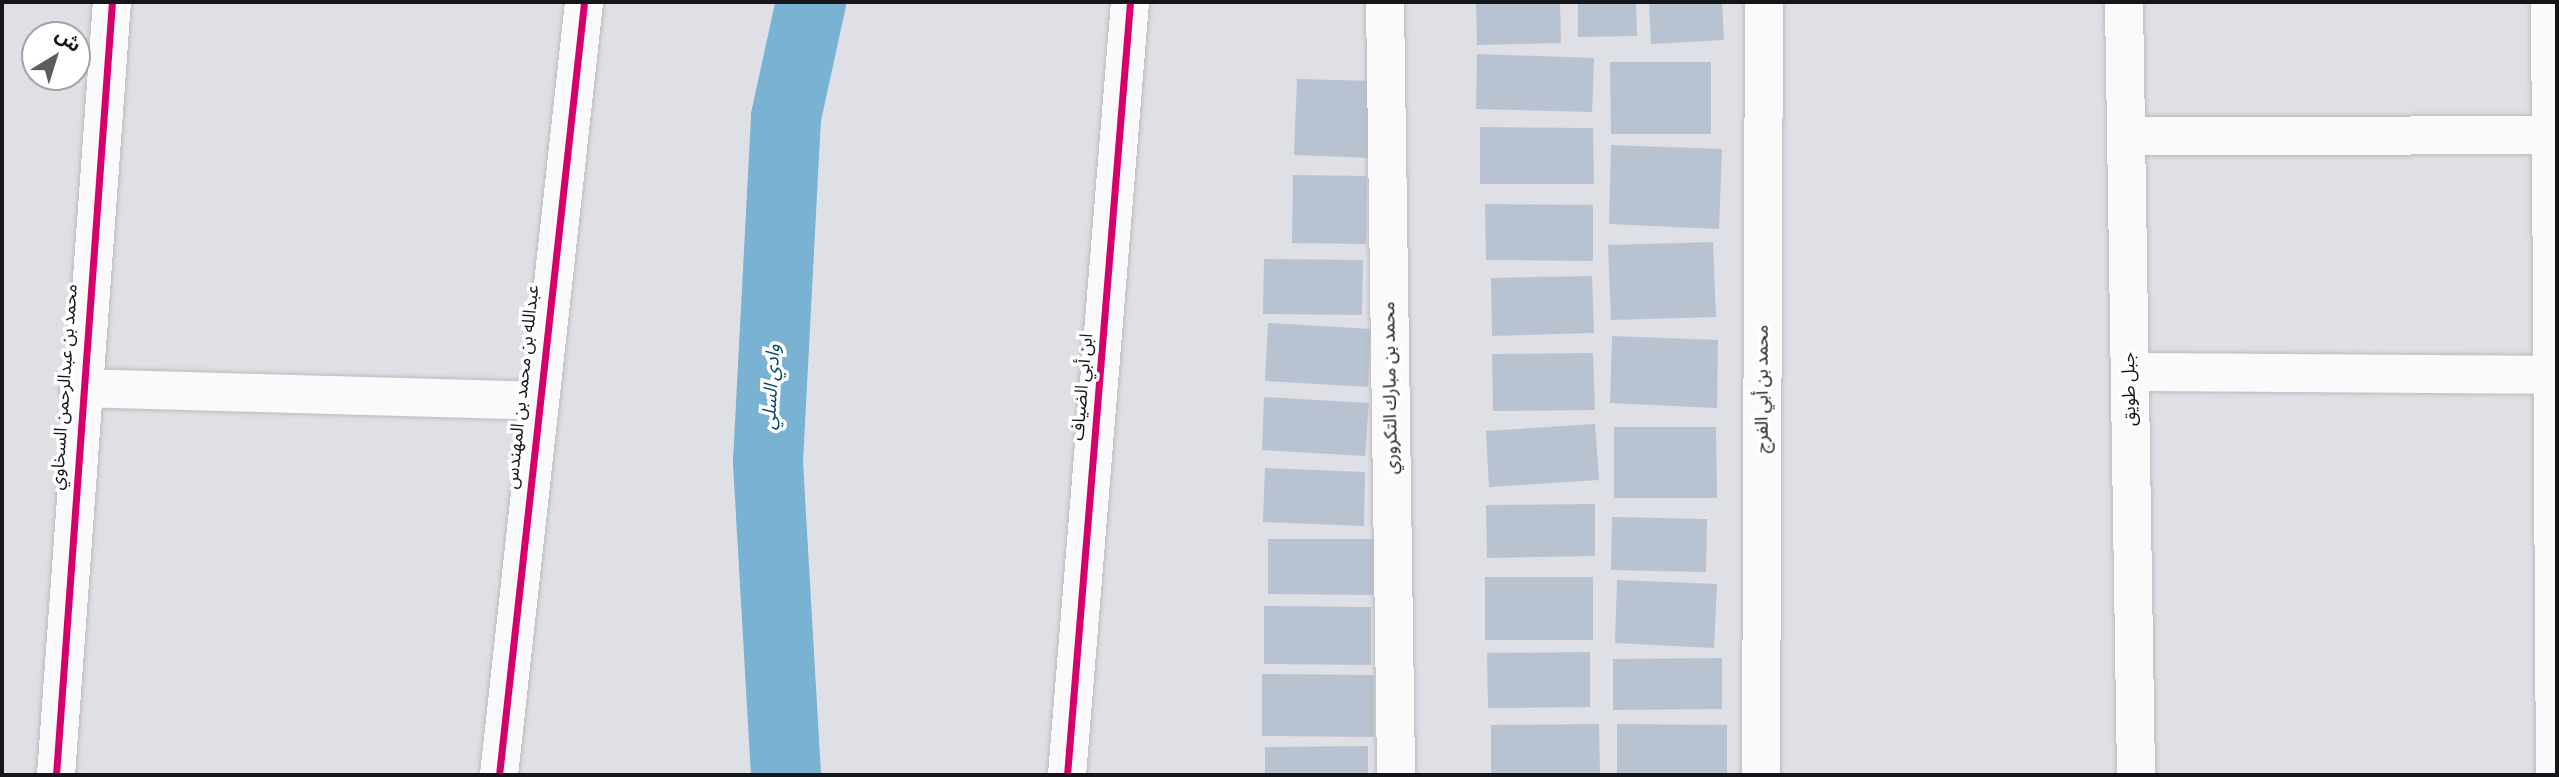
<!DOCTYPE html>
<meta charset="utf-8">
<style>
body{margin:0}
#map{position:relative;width:2559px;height:777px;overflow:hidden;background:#dfe0e5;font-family:"Source Sans 3","Noto Sans Arabic",sans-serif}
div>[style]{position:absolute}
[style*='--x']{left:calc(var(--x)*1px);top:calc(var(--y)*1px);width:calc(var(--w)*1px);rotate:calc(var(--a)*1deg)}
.river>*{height:70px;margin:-35px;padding:0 35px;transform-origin:35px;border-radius:35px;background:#79b2d3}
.building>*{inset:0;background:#b8c2d0}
.roads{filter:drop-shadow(0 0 2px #babbbf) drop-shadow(0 0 2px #babbbf)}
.minor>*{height:38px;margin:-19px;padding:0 19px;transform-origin:19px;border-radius:19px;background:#fafafb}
.cycleway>*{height:7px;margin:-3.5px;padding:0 3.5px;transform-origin:3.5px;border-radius:3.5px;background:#d6006c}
span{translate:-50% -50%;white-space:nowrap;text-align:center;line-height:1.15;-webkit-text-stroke:7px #fff;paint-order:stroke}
.street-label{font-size:18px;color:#151619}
.water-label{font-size:19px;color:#034a68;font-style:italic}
.frame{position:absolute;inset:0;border:4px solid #151619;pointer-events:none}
.north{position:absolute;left:21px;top:21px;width:70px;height:70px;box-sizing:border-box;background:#fff;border:2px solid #a1a2a3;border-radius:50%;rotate:38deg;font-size:19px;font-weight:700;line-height:28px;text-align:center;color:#151619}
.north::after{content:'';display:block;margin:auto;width:24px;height:32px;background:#5c5d60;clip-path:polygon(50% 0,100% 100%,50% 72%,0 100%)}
</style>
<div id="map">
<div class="river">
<i style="--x:786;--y:775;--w:315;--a:-93.3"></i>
<i style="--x:768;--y:461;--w:344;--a:-87"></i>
<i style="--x:786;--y:117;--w:118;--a:-77.7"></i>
</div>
<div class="building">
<i style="clip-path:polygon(1476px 2px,1560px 2px,1561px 43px,1477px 45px)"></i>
<i style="clip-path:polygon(1578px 2px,1636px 2px,1637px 36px,1578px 37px)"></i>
<i style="clip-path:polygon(1649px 2px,1722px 2px,1724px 40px,1651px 44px)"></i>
<i style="clip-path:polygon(1477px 54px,1594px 58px,1592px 112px,1476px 109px)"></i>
<i style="clip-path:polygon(1610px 62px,1711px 62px,1711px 134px,1611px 134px)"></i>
<i style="clip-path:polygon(1297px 79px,1374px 81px,1372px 158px,1294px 155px)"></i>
<i style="clip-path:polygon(1480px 127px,1593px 128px,1594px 184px,1480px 184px)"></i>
<i style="clip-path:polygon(1611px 145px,1722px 149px,1719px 229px,1609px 224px)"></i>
<i style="clip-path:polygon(1293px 175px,1367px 176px,1366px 244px,1292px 243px)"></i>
<i style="clip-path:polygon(1485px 204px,1593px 205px,1593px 261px,1486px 260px)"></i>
<i style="clip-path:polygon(1713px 242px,1716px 317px,1611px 320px,1608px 245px)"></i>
<i style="clip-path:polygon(1264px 259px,1363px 260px,1362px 315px,1263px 314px)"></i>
<i style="clip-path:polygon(1592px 276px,1594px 333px,1492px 336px,1491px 278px)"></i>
<i style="clip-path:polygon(1268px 323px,1371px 329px,1368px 387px,1265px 381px)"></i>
<i style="clip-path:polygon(1612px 336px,1718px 340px,1717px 408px,1610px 403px)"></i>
<i style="clip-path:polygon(1593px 353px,1595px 410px,1493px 411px,1492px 354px)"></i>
<i style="clip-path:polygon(1264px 397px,1369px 403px,1365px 456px,1262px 450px)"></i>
<i style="clip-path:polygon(1595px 424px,1599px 480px,1489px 487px,1486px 431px)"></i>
<i style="clip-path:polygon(1614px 427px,1716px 427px,1717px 498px,1614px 498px)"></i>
<i style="clip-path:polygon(1265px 468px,1365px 472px,1364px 526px,1263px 522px)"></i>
<i style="clip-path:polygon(1595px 504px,1595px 556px,1487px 558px,1486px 505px)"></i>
<i style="clip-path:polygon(1612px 517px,1707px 519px,1706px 572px,1611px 570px)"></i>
<i style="clip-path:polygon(1268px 539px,1374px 539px,1374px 595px,1268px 594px)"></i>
<i style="clip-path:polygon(1485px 577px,1593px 577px,1593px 640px,1485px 640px)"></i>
<i style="clip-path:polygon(1617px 580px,1717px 584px,1714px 648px,1615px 643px)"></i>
<i style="clip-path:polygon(1264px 606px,1371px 607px,1371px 665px,1264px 664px)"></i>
<i style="clip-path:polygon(1590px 652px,1590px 707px,1488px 708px,1487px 653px)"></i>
<i style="clip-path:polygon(1722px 658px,1722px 709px,1613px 710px,1613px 659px)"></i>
<i style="clip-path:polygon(1262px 674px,1374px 675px,1374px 737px,1262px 736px)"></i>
<i style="clip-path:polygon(1599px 724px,1600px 775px,1491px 775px,1491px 725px)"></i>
<i style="clip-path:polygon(1617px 724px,1727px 725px,1727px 775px,1617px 775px)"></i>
<i style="clip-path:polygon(1368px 746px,1368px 775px,1265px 775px,1265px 747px)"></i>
</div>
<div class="roads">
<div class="minor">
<i style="--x:1385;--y:2;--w:773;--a:89.18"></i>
<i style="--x:2124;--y:2;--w:773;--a:89.11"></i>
<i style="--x:2550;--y:2;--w:773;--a:89.63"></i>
<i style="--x:2126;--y:136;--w:428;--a:-0.1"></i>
<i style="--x:2130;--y:372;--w:424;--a:0.4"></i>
<i style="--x:79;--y:388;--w:458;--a:1.6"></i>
<i style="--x:56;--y:775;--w:775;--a:-85.86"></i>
<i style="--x:499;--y:775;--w:778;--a:-83.72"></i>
<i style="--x:1067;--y:775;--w:776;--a:-85.34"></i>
<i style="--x:1761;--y:775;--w:773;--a:-89.78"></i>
</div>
</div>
<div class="cycleway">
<i style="--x:56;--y:775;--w:775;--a:-85.86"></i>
<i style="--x:499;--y:775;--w:778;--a:-83.72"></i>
<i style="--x:1067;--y:775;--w:776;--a:-85.34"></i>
</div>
<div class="street-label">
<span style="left:65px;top:387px;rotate:-86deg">محمد بن عبدالرحمن السخاوي</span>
<span style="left:523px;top:387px;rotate:-84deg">عبدالله بن محمد بن المهندس</span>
<span style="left:1083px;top:387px;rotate:-85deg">ابن أبي الضياف</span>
<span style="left:1391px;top:388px;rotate:-91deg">محمد بن مبارك التكروري</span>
<span style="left:1763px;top:389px;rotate:-90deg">محمد بن أبي الفرج</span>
<span style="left:2130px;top:389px;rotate:-91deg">جبل طويق</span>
</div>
<div class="water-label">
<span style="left:772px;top:387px;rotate:-87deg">وادي السلي</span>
</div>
<div class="frame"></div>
<div class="north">ش</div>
</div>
